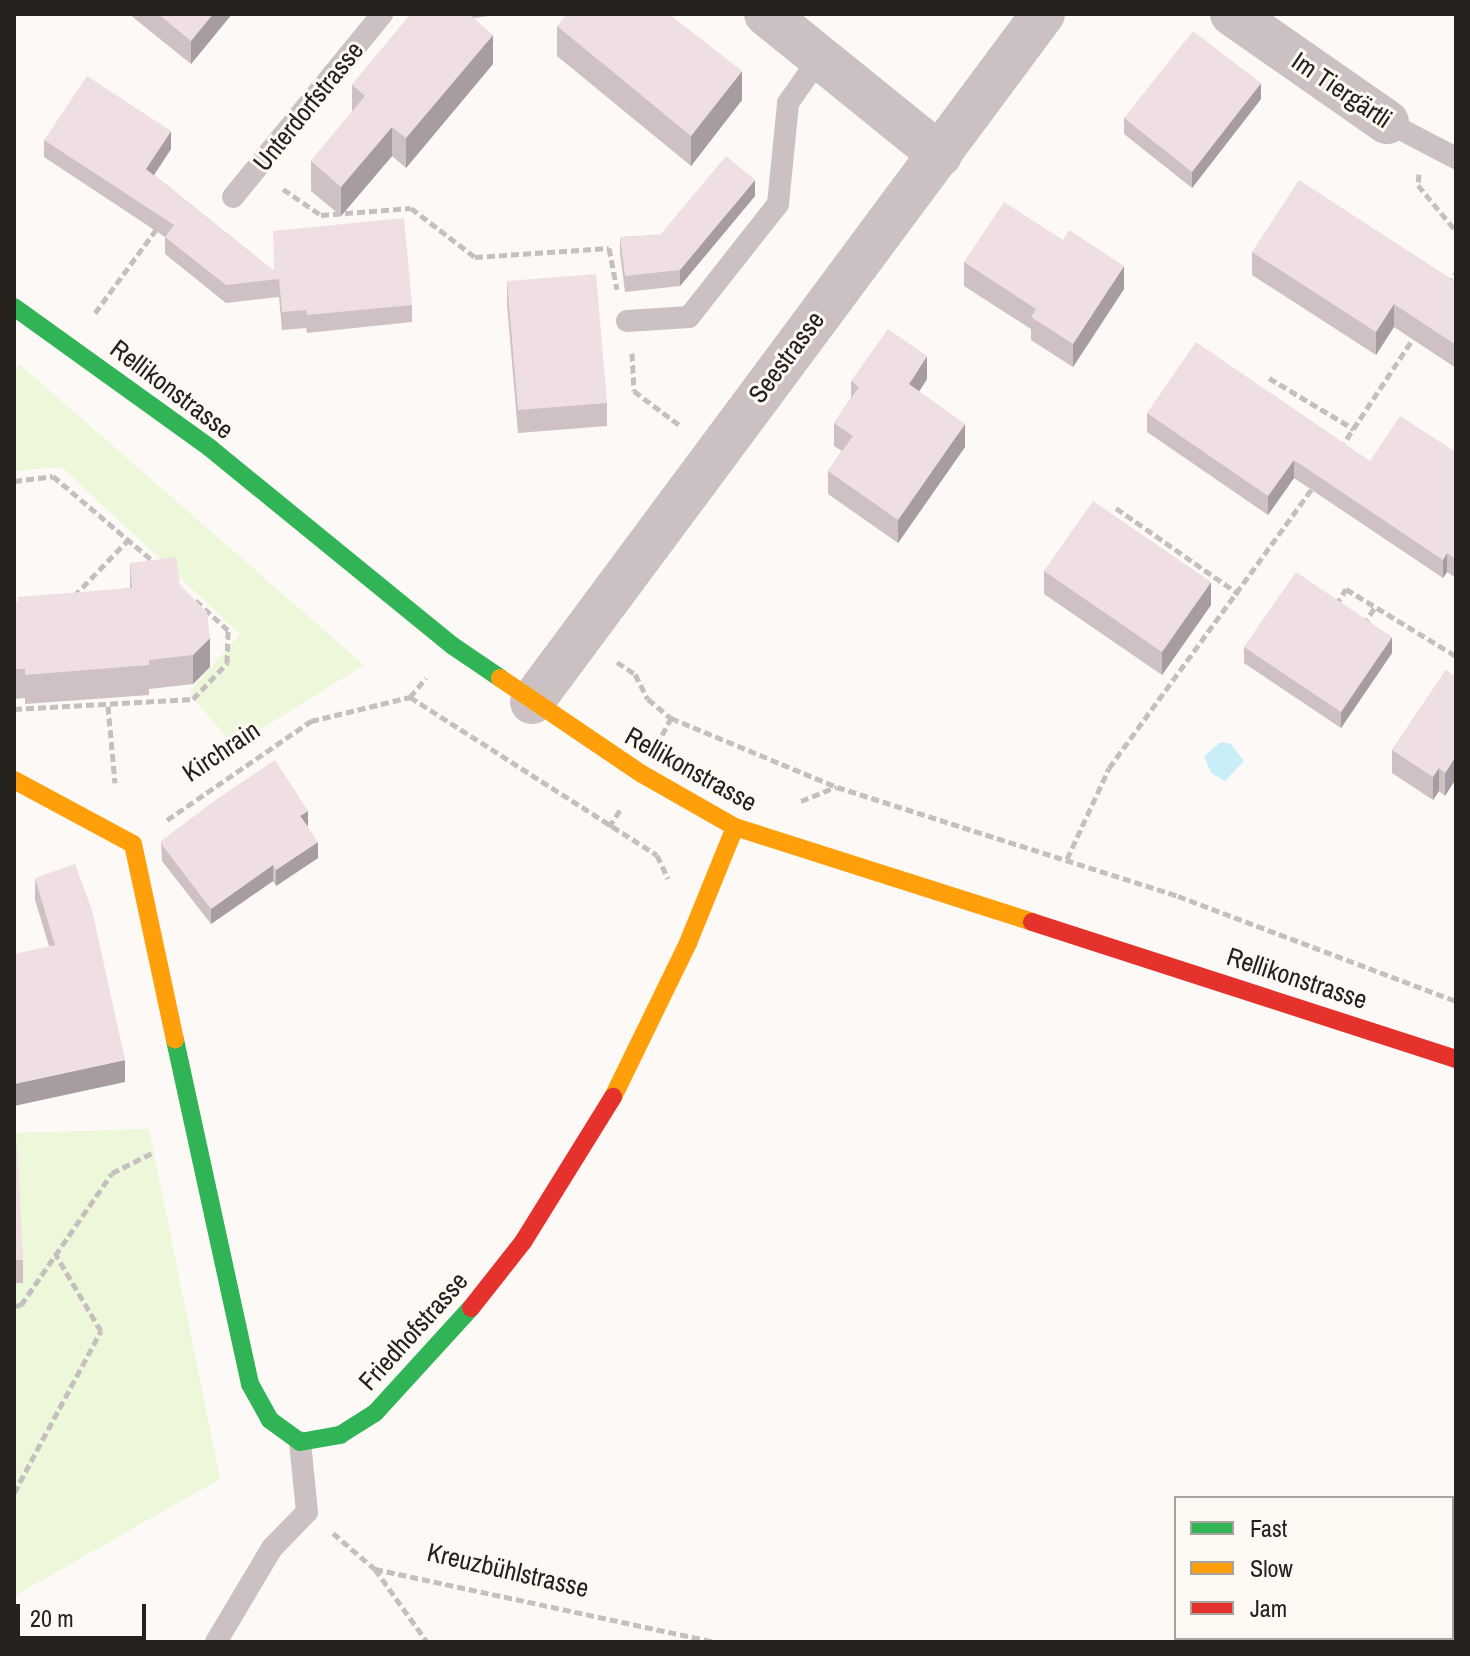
<!DOCTYPE html>
<meta charset="utf-8">
<style>
body{margin:0}
#map{position:relative;width:1470px;height:1656px;overflow:hidden;background:#fcf9f6;font-family:"Archivo Narrow",sans-serif}
div>[style]{position:absolute}
[style*='--x']{left:calc(var(--x)*1px);top:calc(var(--y)*1px);width:calc(var(--w)*1px);rotate:calc(var(--a)*1deg)}
.green>*{inset:0;background:#edf7d9}
.water>*{inset:0;background:#caeef8}
.path>*{height:5px;margin-top:-2.5px;transform-origin:0;background:repeating-linear-gradient(90deg,#c6bfc0 0 8px,transparent 0 12px)}
.lane>*{height:22px;margin:-11px;padding:0 11px;transform-origin:11px;border-radius:11px;background:#ccc1c2}
.street>*{height:44px;margin:-22px;padding:0 22px;transform-origin:22px;border-radius:22px;background:#ccc1c2}
.fast>*{height:18px;margin:-9px;padding:0 9px;transform-origin:9px;border-radius:9px;background:#30b455}
.slow>*{height:18px;margin:-9px;padding:0 9px;transform-origin:9px;border-radius:9px;background:#ff9f0a}
.jam>*{height:18px;margin:-9px;padding:0 9px;transform-origin:9px;border-radius:9px;background:#e5322d}
.wall>*{inset:0;background:#cec0c3}
.shaded-wall>*{inset:0;background:#a79c9f}
.building>*{inset:0;background:#efdfe3}
span{translate:-50% -50%;white-space:nowrap;text-align:center;line-height:1.15;-webkit-text-stroke:6px #fff9f3;paint-order:stroke}
.street-label{font-size:26px;color:#25221e}
.frame{position:absolute;inset:0;border:16px solid #25221e;pointer-events:none}
.legend{position:absolute;left:1174px;top:1496px;width:280px;height:144px;box-sizing:border-box;background:#fff9f3;border:2px solid #a8a39e;margin:0;padding:10px 14px;list-style:none;font-size:24px;color:#25221e}
.legend li{display:flex;align-items:center;gap:16px;height:40px}
.legend b{width:40px;border:2px solid #a8a39e}
.scale{position:absolute;left:16px;top:1604px;width:130px;height:36px;box-sizing:border-box;border:4px solid #25221e;border-top:0;padding-left:10px;font-size:24px;line-height:28px;white-space:nowrap;color:#25221e;-webkit-text-stroke:6px #fff9f3;paint-order:stroke}
</style>
<div id="map">
<div class="green">
<i style="clip-path:polygon(19px 364px,364px 665px,234px 746px,189px 693px,240px 634px,62px 467px,14px 471px,14px 371px)"></i>
<i style="clip-path:polygon(149px 1129px,220px 1479px,14px 1596px,14px 1133px)"></i>
</div>
<div class="water">
<i style="clip-path:polygon(1221px 742px,1231px 744px,1244px 761px,1225px 781px,1211px 773px,1204px 756px)"></i>
</div>
<div class="path">
<i style="--x:1419;--y:174;--w:11;--a:95"></i>
<i style="--x:1418;--y:185;--w:60;--a:50.4"></i>
<i style="--x:283;--y:189;--w:46;--a:34.4"></i>
<i style="--x:321;--y:215;--w:90;--a:-4.4"></i>
<i style="--x:411;--y:208;--w:81;--a:37.4"></i>
<i style="--x:475;--y:257;--w:134;--a:-3.8"></i>
<i style="--x:609;--y:248;--w:42;--a:79"></i>
<i style="--x:1448;--y:285;--w:14;--a:-56"></i>
<i style="--x:95;--y:313;--w:107;--a:-53.8"></i>
<i style="--x:632;--y:353;--w:38;--a:87"></i>
<i style="--x:634;--y:391;--w:60;--a:36.9"></i>
<i style="--x:1269;--y:378;--w:99;--a:31"></i>
<i style="--x:1340;--y:449;--w:138;--a:-56.5"></i>
<i style="--x:14;--y:481;--w:39;--a:-7"></i>
<i style="--x:53;--y:476;--w:133;--a:40.4"></i>
<i style="--x:1116;--y:508;--w:150;--a:35"></i>
<i style="--x:74;--y:596;--w:79;--a:-46"></i>
<i style="--x:1336;--y:605;--w:19;--a:-58"></i>
<i style="--x:1346;--y:589;--w:129;--a:31.3"></i>
<i style="--x:1363;--y:625;--w:23;--a:-56"></i>
<i style="--x:617;--y:662;--w:22;--a:34"></i>
<i style="--x:635;--y:674;--w:28;--a:63"></i>
<i style="--x:648;--y:699;--w:30;--a:40"></i>
<i style="--x:671;--y:718;--w:180;--a:22.6"></i>
<i style="--x:837;--y:787;--w:358;--a:17.7"></i>
<i style="--x:1178;--y:896;--w:297;--a:20.7"></i>
<i style="--x:410;--y:697;--w:293;--a:32.6"></i>
<i style="--x:657;--y:855;--w:26;--a:65"></i>
<i style="--x:108;--y:706;--w:77;--a:84.8"></i>
<i style="--x:14;--y:709;--w:179;--a:-3.2"></i>
<i style="--x:193;--y:699;--w:50;--a:-46.6"></i>
<i style="--x:227;--y:663;--w:33;--a:-88"></i>
<i style="--x:228;--y:630;--w:46;--a:-137.6"></i>
<i style="--x:662;--y:735;--w:19;--a:-62"></i>
<i style="--x:801;--y:801;--w:38;--a:-22"></i>
<i style="--x:167;--y:820;--w:175;--a:-34.5"></i>
<i style="--x:311;--y:721;--w:102;--a:-13.6"></i>
<i style="--x:410;--y:697;--w:25;--a:-50"></i>
<i style="--x:609;--y:827;--w:20;--a:-57"></i>
<i style="--x:1067;--y:859;--w:100;--a:-65.2"></i>
<i style="--x:1109;--y:768;--w:347;--a:-54"></i>
<i style="--x:14;--y:1306;--w:7;--a:-8"></i>
<i style="--x:21;--y:1305;--w:160;--a:-55.4"></i>
<i style="--x:112;--y:1173;--w:47;--a:-26.6"></i>
<i style="--x:14;--y:1493;--w:184;--a:-61.8"></i>
<i style="--x:101;--y:1331;--w:88;--a:-120.6"></i>
<i style="--x:333;--y:1533;--w:55;--a:40.6"></i>
<i style="--x:375;--y:1569;--w:348;--a:12.1"></i>
<i style="--x:375;--y:1569;--w:90;--a:54.5"></i>
</div>
<div class="lane">
<i style="--x:1387;--y:122;--w:78;--a:27.6"></i>
<i style="--x:233;--y:197;--w:236;--a:-50.8"></i>
<i style="--x:627;--y:321;--w:62;--a:-3.7"></i>
<i style="--x:689;--y:317;--w:144;--a:-51.8"></i>
<i style="--x:778;--y:204;--w:101;--a:-84.3"></i>
<i style="--x:788;--y:103;--w:52;--a:-55.1"></i>
<i style="--x:216;--y:1642;--w:109;--a:-59.2"></i>
<i style="--x:272;--y:1548;--w:50;--a:-45.8"></i>
<i style="--x:307;--y:1512;--w:70;--a:-95.7"></i>
</div>
<div class="street">
<i style="--x:766;--y:14;--w:224;--a:39"></i>
<i style="--x:1232;--y:14;--w:189;--a:34.9"></i>
<i style="--x:532;--y:702;--w:857;--a:-53.4"></i>
</div>
<div class="fast">
<i style="--x:14;--y:307;--w:241;--a:35.7"></i>
<i style="--x:210;--y:448;--w:313;--a:39.2"></i>
<i style="--x:453;--y:646;--w:57;--a:34.2"></i>
<i style="--x:175;--y:1040;--w:352;--a:77.7"></i>
<i style="--x:250;--y:1384;--w:41;--a:60.9"></i>
<i style="--x:270;--y:1420;--w:37;--a:36"></i>
<i style="--x:300;--y:1442;--w:41;--a:-9.9"></i>
<i style="--x:340;--y:1435;--w:41;--a:-32.2"></i>
<i style="--x:375;--y:1413;--w:142;--a:-47.6"></i>
</div>
<div class="slow">
<i style="--x:500;--y:678;--w:171;--a:34.1"></i>
<i style="--x:642;--y:774;--w:107;--a:29.7"></i>
<i style="--x:735;--y:827;--w:312;--a:17.7"></i>
<i style="--x:14;--y:780;--w:135;--a:28.3"></i>
<i style="--x:133;--y:844;--w:200;--a:77.9"></i>
<i style="--x:613;--y:1097;--w:171;--a:-64"></i>
<i style="--x:688;--y:943;--w:125;--a:-67.9"></i>
</div>
<div class="jam">
<i style="--x:1032;--y:922;--w:446;--a:17.9"></i>
<i style="--x:471;--y:1308;--w:84;--a:-51.8"></i>
<i style="--x:523;--y:1242;--w:171;--a:-58.2"></i>
</div>
<div class="wall">
<i style="clip-path:polygon(129px 14px,232px 14px,191px 64px)"></i>
<i style="clip-path:polygon(411px 14px,503px 14px,474px 18px,493px 64px,406px 168px,392px 156px,341px 216px,311px 191px,311px 161px,352px 112px,352px 85px)"></i>
<i style="clip-path:polygon(557px 26px,742px 100px,691px 166px,557px 56px)"></i>
<i style="clip-path:polygon(1261px 99px,1192px 188px,1124px 134px,1124px 118px)"></i>
<i style="clip-path:polygon(44px 140px,171px 149px,154px 175px,274px 271px,412px 305px,412px 322px,307px 333px,306px 328px,282px 330px,279px 297px,226px 303px,165px 254px,165px 237px,44px 157px)"></i>
<i style="clip-path:polygon(755px 196px,680px 286px,625px 292px,620px 253px,620px 237px,660px 235px)"></i>
<i style="clip-path:polygon(1252px 252px,1456px 282px,1456px 368px,1394px 327px,1376px 355px,1252px 275px)"></i>
<i style="clip-path:polygon(964px 262px,1124px 289px,1073px 367px,1031px 340px,1031px 329px,964px 286px)"></i>
<i style="clip-path:polygon(507px 281px,607px 403px,607px 426px,518px 433px,507px 304px)"></i>
<i style="clip-path:polygon(927px 379px,919px 392px,965px 447px,898px 543px,828px 494px,828px 471px,842px 451px,834px 446px,834px 423px,851px 398px,851px 381px)"></i>
<i style="clip-path:polygon(1147px 413px,1370px 461px,1456px 452px,1456px 578px,1447px 572px,1443px 578px,1294px 478px,1268px 515px,1147px 432px)"></i>
<i style="clip-path:polygon(130px 563px,180px 585px,210px 667px,193px 684px,149px 689px,149px 695px,25px 704px,25px 698px,14px 699px,14px 602px,130px 588px)"></i>
<i style="clip-path:polygon(1044px 571px,1211px 605px,1162px 675px,1044px 594px)"></i>
<i style="clip-path:polygon(1244px 647px,1392px 653px,1341px 728px,1244px 663px)"></i>
<i style="clip-path:polygon(1446px 670px,1445px 796px,1439px 791px,1433px 800px,1392px 773px,1392px 750px)"></i>
<i style="clip-path:polygon(308px 827px,318px 858px,276px 886px,273px 881px,211px 924px,162px 861px,161px 841px)"></i>
<i style="clip-path:polygon(35px 878px,125px 1082px,49px 946px,35px 900px)"></i>
<i style="clip-path:polygon(14px 1143px,23px 1260px,23px 1283px,14px 1283px)"></i>
</div>
<div class="shaded-wall">
<i style="clip-path:polygon(213px 14px,232px 14px,191px 64px,191px 41px)"></i>
<i style="clip-path:polygon(493px 35px,493px 64px,406px 168px,406px 138px)"></i>
<i style="clip-path:polygon(742px 71px,742px 100px,691px 166px,691px 136px)"></i>
<i style="clip-path:polygon(1261px 83px,1261px 99px,1192px 188px,1192px 172px)"></i>
<i style="clip-path:polygon(392px 127px,392px 156px,341px 216px,341px 187px)"></i>
<i style="clip-path:polygon(171px 131px,171px 149px,146px 187px,146px 169px)"></i>
<i style="clip-path:polygon(755px 180px,755px 196px,680px 286px,680px 270px)"></i>
<i style="clip-path:polygon(1124px 266px,1124px 289px,1073px 367px,1073px 344px)"></i>
<i style="clip-path:polygon(1394px 304px,1394px 327px,1376px 355px,1376px 332px)"></i>
<i style="clip-path:polygon(927px 356px,927px 379px,909px 407px,909px 384px)"></i>
<i style="clip-path:polygon(965px 424px,965px 447px,898px 543px,898px 520px)"></i>
<i style="clip-path:polygon(1294px 460px,1294px 478px,1268px 515px,1268px 496px)"></i>
<i style="clip-path:polygon(1447px 553px,1447px 572px,1443px 578px,1443px 560px)"></i>
<i style="clip-path:polygon(1211px 582px,1211px 605px,1162px 675px,1162px 652px)"></i>
<i style="clip-path:polygon(1392px 637px,1392px 653px,1341px 728px,1341px 712px)"></i>
<i style="clip-path:polygon(210px 638px,210px 667px,193px 684px,193px 655px)"></i>
<i style="clip-path:polygon(1456px 756px,1456px 779px,1445px 796px,1445px 773px)"></i>
<i style="clip-path:polygon(1439px 768px,1439px 791px,1433px 800px,1433px 777px)"></i>
<i style="clip-path:polygon(308px 811px,308px 827px,300px 816px)"></i>
<i style="clip-path:polygon(318px 842px,318px 858px,276px 886px,276px 870px)"></i>
<i style="clip-path:polygon(273px 865px,273px 881px,211px 924px,211px 909px)"></i>
<i style="clip-path:polygon(125px 1060px,125px 1082px,14px 1106px,14px 1084px)"></i>
</div>
<div class="building">
<i style="clip-path:polygon(158px 14px,213px 14px,191px 41px)"></i>
<i style="clip-path:polygon(411px 14px,469px 14px,493px 35px,406px 138px,392px 127px,341px 187px,311px 161px,365px 96px,352px 85px)"></i>
<i style="clip-path:polygon(567px 14px,669px 14px,742px 71px,691px 136px,557px 26px)"></i>
<i style="clip-path:polygon(1193px 31px,1261px 83px,1192px 172px,1124px 118px)"></i>
<i style="clip-path:polygon(87px 76px,171px 131px,146px 169px,274px 271px,273px 231px,404px 218px,412px 305px,307px 315px,306px 310px,282px 312px,279px 279px,226px 285px,165px 237px,174px 225px,44px 140px)"></i>
<i style="clip-path:polygon(726px 156px,755px 180px,680px 270px,625px 276px,620px 237px,660px 235px)"></i>
<i style="clip-path:polygon(1299px 180px,1456px 282px,1456px 345px,1394px 304px,1376px 332px,1252px 252px)"></i>
<i style="clip-path:polygon(1004px 202px,1063px 240px,1069px 230px,1124px 266px,1073px 344px,1031px 317px,1036px 309px,964px 262px)"></i>
<i style="clip-path:polygon(596px 274px,607px 403px,518px 410px,507px 281px)"></i>
<i style="clip-path:polygon(888px 329px,927px 356px,909px 384px,965px 424px,898px 520px,828px 471px,853px 436px,834px 423px,859px 387px,851px 381px)"></i>
<i style="clip-path:polygon(1196px 342px,1370px 461px,1400px 416px,1456px 452px,1456px 559px,1447px 553px,1443px 560px,1294px 460px,1268px 496px,1147px 413px)"></i>
<i style="clip-path:polygon(1093px 501px,1211px 582px,1162px 652px,1044px 571px)"></i>
<i style="clip-path:polygon(176px 557px,180px 585px,207px 612px,210px 638px,193px 655px,149px 660px,149px 665px,25px 675px,25px 669px,14px 669px,14px 602px,18px 602px,18px 597px,132px 588px,130px 563px)"></i>
<i style="clip-path:polygon(1296px 572px,1392px 637px,1341px 712px,1244px 647px)"></i>
<i style="clip-path:polygon(1446px 670px,1456px 677px,1456px 756px,1445px 773px,1439px 768px,1433px 777px,1392px 750px)"></i>
<i style="clip-path:polygon(275px 760px,308px 811px,300px 816px,318px 842px,276px 870px,273px 865px,211px 909px,162px 845px,161px 841px,217px 799px)"></i>
<i style="clip-path:polygon(75px 864px,92px 910px,125px 1060px,14px 1084px,14px 954px,55px 945px,35px 878px)"></i>
<i style="clip-path:polygon(14px 1143px,17px 1143px,23px 1260px,14px 1260px)"></i>
</div>
<div class="street-label">
<span style="left:1342px;top:90px;rotate:34deg">Im Tiergärtli</span>
<span style="left:308px;top:106px;rotate:-51deg">Unterdorfstrasse</span>
<span style="left:786px;top:357px;rotate:-53deg">Seestrasse</span>
<span style="left:172px;top:389px;rotate:37deg">Rellikonstrasse</span>
<span style="left:221px;top:751px;rotate:-34deg">Kirchrain</span>
<span style="left:691px;top:769px;rotate:29deg">Rellikonstrasse</span>
<span style="left:1297px;top:978px;rotate:18deg">Rellikonstrasse</span>
<span style="left:413px;top:1331px;rotate:-48deg">Friedhofstrasse</span>
<span style="left:508px;top:1570px;rotate:13deg">Kreuzbühlstrasse</span>
</div>
<div class="frame"></div>
<ul class="legend">
<li><b style="height:10px;background:#30b455"></b>Fast</li>
<li><b style="height:10px;background:#ff9f0a"></b>Slow</li>
<li><b style="height:10px;background:#e5322d"></b>Jam</li>
</ul>
<div class="scale">20 m</div>
</div>
